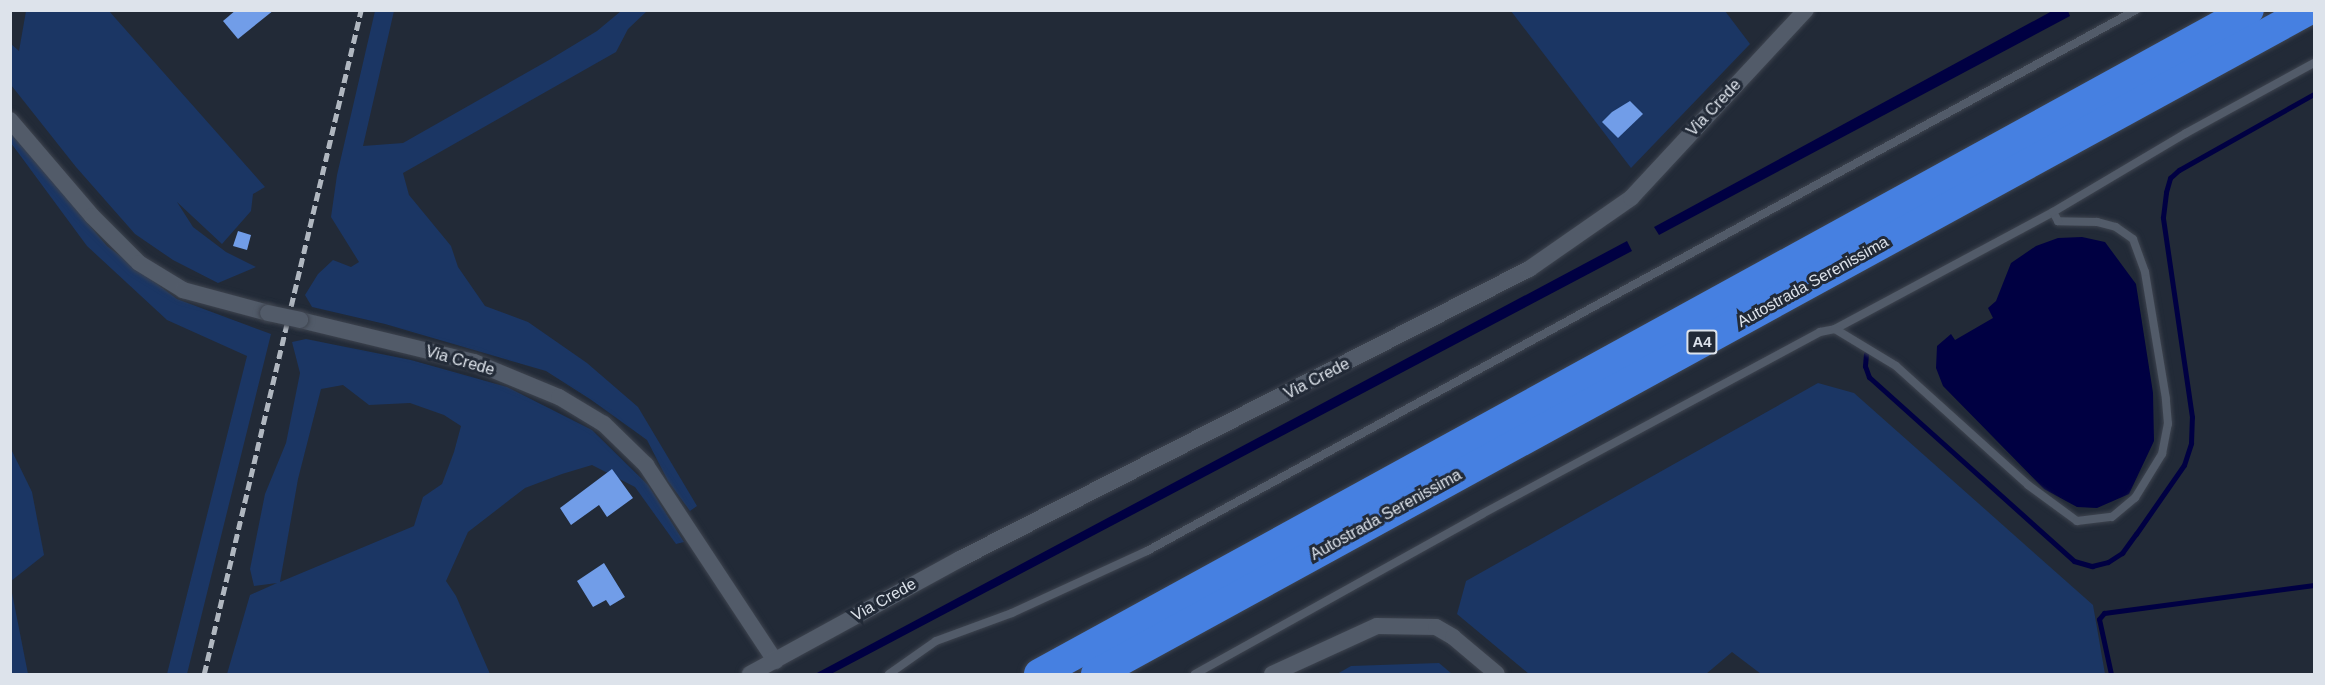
<!DOCTYPE html>
<style>
body{margin:0}
#map{position:relative;width:2325px;height:685px;overflow:hidden;background:#222a37;font-family:Arial,sans-serif}
div>[style]{position:absolute}
[style*='--x']{left:calc(var(--x)*1px);top:calc(var(--y)*1px);width:calc(var(--w)*1px);rotate:calc(var(--a)*1deg)}
.green>*{inset:0;background:#1b3664}
.water>*{inset:0;background:#000042}
.stream>*{height:5px;margin:-2.5px;padding:0 2.5px;transform-origin:2.5px;border-radius:2.5px;background:#000042}
.building>*{inset:0;background:#719de8}
.roads{filter:drop-shadow(0 0 2px #3e444f) drop-shadow(0 0 2px #3e444f)}
.service>*{height:8px;margin:-4px;padding:0 4px;transform-origin:4px;border-radius:4px;background:#525b69}
.minor>*{height:16px;margin:-8px;padding:0 8px;transform-origin:8px;border-radius:8px;background:#525b69}
.motorway>*{height:30px;margin:-15px;padding:0 15px;transform-origin:15px;border-radius:15px;background:#4680e1}
.rail>*{height:4.5px;margin-top:-2.25px;transform-origin:0;background:repeating-linear-gradient(90deg,#b0b7c0 0 9px,transparent 0 13.5px)}
.bridges{filter:drop-shadow(0 0 2px #3e444f) drop-shadow(0 0 2px #3e444f)}
.minor-bridge>*{height:16px;margin:-8px;padding:0 8px;transform-origin:8px;border-radius:8px;background:#525b69}
span{translate:-50% -50%;white-space:nowrap;text-align:center;line-height:1.15;-webkit-text-stroke:6px #222a37;paint-order:stroke}
.shield-label span{padding:2px 4px;background:#222a37;border:2px solid;border-radius:4px;-webkit-text-stroke-width:0}
.shield-label{font-size:15px;color:#dde3eb;font-weight:700}
.street-label{font-size:16px;color:#dde3eb}
.frame{position:absolute;inset:0;border:12px solid #dde3eb;pointer-events:none}
</style>
<div id="map">
<div class="green">
<i style="clip-path:polygon(26px 11px,109px 11px,265px 187px,253px 194px,251px 211px,222px 244px,177px 202px,193px 227px,226px 252px,256px 267px,218px 283px,173px 260px,135px 234px,76px 167px,11px 85px,11px 44px,19px 51px)"></i>
<i style="clip-path:polygon(375px 11px,394px 11px,363px 146px,403px 143px,549px 60px,597px 31px,621px 11px,647px 11px,628px 29px,616px 52px,403px 173px,409px 195px,451px 246px,458px 267px,485px 306px,528px 322px,587px 363px,638px 407px,697px 506px,690px 511px,668px 481px,647px 440px,590px 399px,546px 371px,385px 324px,312px 307px,305px 295px,318px 274px,333px 260px,351px 267px,359px 262px,331px 217px,337px 175px)"></i>
<i style="clip-path:polygon(1511px 11px,1725px 11px,1750px 44px,1631px 168px)"></i>
<i style="clip-path:polygon(10px 132px,107px 246px,177px 299px,271px 334px,187px 674px,167px 674px,247px 356px,167px 320px,87px 246px,11px 143px)"></i>
<i style="clip-path:polygon(evenodd,306px 339px,411px 360px,507px 387px,592px 430px,648px 485px,684px 542px,676px 544px,635px 487px,592px 465px,562px 474px,525px 488px,468px 532px,446px 581px,456px 596px,490px 674px,227px 674px,250px 595px,277px 583px,254px 586px,250px 569px,265px 494px,286px 443px,300px 373px,292px 342px,306px 339px,343px 385px,369px 405px,410px 403px,444px 415px,461px 426px,454px 452px,442px 484px,423px 497px,414px 526px,280px 582px,298px 479px,321px 389px,343px 385px)"></i>
<i style="clip-path:polygon(1818px 383px,1854px 393px,2093px 605px,2105px 674px,1761px 674px,1732px 652px,1706px 674px,1529px 674px,1457px 614px,1466px 581px)"></i>
<i style="clip-path:polygon(10px 447px,32px 492px,44px 555px,11px 581px)"></i>
<i style="clip-path:polygon(10px 588px,11px 588px,28px 674px,11px 674px)"></i>
<i style="clip-path:polygon(1439px 663px,1452px 674px,1337px 674px,1351px 666px)"></i>
</div>
<div class="water">
<i style="clip-path:polygon(2054px 10px,2068px 11px,2070px 16px,1659px 235px,1654px 227px)"></i>
<i style="clip-path:polygon(2082px 237px,2105px 242px,2136px 284px,2153px 393px,2154px 441px,2129px 494px,2097px 508px,2077px 507px,2044px 489px,1943px 386px,1936px 368px,1937px 346px,1951px 334px,1955px 340px,1993px 318px,1988px 308px,1996px 301px,2011px 263px,2036px 246px,2058px 238px)"></i>
<i style="clip-path:polygon(1627px 241px,1632px 251px,831px 674px,815px 674px)"></i>
</div>
<div class="stream">
<i style="--x:1866;--y:354;--w:12;--a:95"></i>
<i style="--x:1865;--y:366;--w:12;--a:70"></i>
<i style="--x:1869;--y:377;--w:275;--a:41.9"></i>
<i style="--x:2074;--y:561;--w:19;--a:16"></i>
<i style="--x:2092;--y:566;--w:16;--a:-14"></i>
<i style="--x:2108;--y:562;--w:17;--a:-33"></i>
<i style="--x:2122;--y:553;--w:24;--a:-54"></i>
<i style="--x:2136;--y:534;--w:84;--a:-55.2"></i>
<i style="--x:2184;--y:465;--w:23;--a:-72"></i>
<i style="--x:2191;--y:443;--w:26;--a:-88"></i>
<i style="--x:2192;--y:417;--w:202;--a:-98.3"></i>
<i style="--x:2163;--y:217;--w:25;--a:-83"></i>
<i style="--x:2166;--y:192;--w:15;--a:-74"></i>
<i style="--x:2170;--y:178;--w:12;--a:-42"></i>
<i style="--x:2179;--y:170;--w:155;--a:-29.4"></i>
<i style="--x:2111;--y:674;--w:56;--a:-102.3"></i>
<i style="--x:2099;--y:619;--w:8;--a:-50"></i>
<i style="--x:2104;--y:613;--w:212;--a:-7.6"></i>
</div>
<div class="building">
<i style="clip-path:polygon(236px 10px,274px 10px,238px 39px,223px 21px)"></i>
<i style="clip-path:polygon(1630px 101px,1643px 114px,1618px 138px,1602px 122px,1612px 112px)"></i>
<i style="clip-path:polygon(238px 231px,251px 235px,247px 250px,233px 246px)"></i>
<i style="clip-path:polygon(612px 469px,633px 498px,607px 517px,599px 505px,571px 525px,560px 508px)"></i>
<i style="clip-path:polygon(604px 563px,625px 597px,610px 606px,606px 600px,593px 607px,577px 581px)"></i>
</div>
<div class="roads">
<div class="service">
<i style="--x:1835;--y:329;--w:247;--a:-28.2"></i>
<i style="--x:889;--y:674;--w:57;--a:-35.1"></i>
<i style="--x:936;--y:641;--w:81;--a:-20.2"></i>
<i style="--x:1012;--y:613;--w:149;--a:-24.7"></i>
<i style="--x:1147;--y:551;--w:1127;--a:-28.68"></i>
<i style="--x:1195;--y:674;--w:329;--a:-29.1"></i>
<i style="--x:1482;--y:514;--w:384;--a:-28.3"></i>
<i style="--x:1820;--y:332;--w:15;--a:-11"></i>
<i style="--x:1835;--y:329;--w:71;--a:31.2"></i>
<i style="--x:1896;--y:366;--w:178;--a:42"></i>
<i style="--x:2028;--y:485;--w:61;--a:36.3"></i>
<i style="--x:2077;--y:521;--w:35;--a:-7"></i>
<i style="--x:2112;--y:517;--w:30;--a:-40"></i>
<i style="--x:2135;--y:498;--w:52;--a:-58.5"></i>
<i style="--x:2162;--y:454;--w:31;--a:-79"></i>
<i style="--x:2168;--y:424;--w:25;--a:-95"></i>
<i style="--x:2166;--y:399;--w:129;--a:-99.4"></i>
<i style="--x:2145;--y:272;--w:35;--a:-110"></i>
<i style="--x:2133;--y:239;--w:21;--a:-145"></i>
<i style="--x:2116;--y:227;--w:20;--a:-165"></i>
<i style="--x:2097;--y:222;--w:39;--a:-179"></i>
<i style="--x:2058;--y:221;--w:10;--a:-119"></i>
<i style="--x:2053;--y:212;--w:155;--a:-30.7"></i>
<i style="--x:2186;--y:133;--w:146;--a:-28.7"></i>
</div>
<div class="minor">
<i style="--x:10;--y:120;--w:126;--a:49.5"></i>
<i style="--x:92;--y:216;--w:66;--a:45"></i>
<i style="--x:139;--y:263;--w:52;--a:31.5"></i>
<i style="--x:183;--y:290;--w:88;--a:15.1"></i>
<i style="--x:300;--y:320;--w:179;--a:13.6"></i>
<i style="--x:474;--y:362;--w:92;--a:22.4"></i>
<i style="--x:559;--y:397;--w:52;--a:31"></i>
<i style="--x:604;--y:424;--w:59;--a:44.3"></i>
<i style="--x:646;--y:465;--w:235;--a:56.6"></i>
<i style="--x:750;--y:674;--w:239;--a:-28.7"></i>
<i style="--x:960;--y:559;--w:639;--a:-27.01"></i>
<i style="--x:1529;--y:269;--w:124;--a:-34.8"></i>
<i style="--x:1631;--y:198;--w:257;--a:-47.1"></i>
<i style="--x:1272;--y:674;--w:115;--a:-24.6"></i>
<i style="--x:1377;--y:626;--w:59;--a:1"></i>
<i style="--x:1436;--y:627;--w:20;--a:30"></i>
<i style="--x:1453;--y:637;--w:57;--a:40.1"></i>
</div>
<div class="motorway">
<i style="--x:1039;--y:674;--w:1380;--a:-28.76"></i>
<i style="--x:1096;--y:674;--w:1383;--a:-28.7"></i>
</div>
</div>
<div class="rail">
<i style="--x:204;--y:674;--w:682;--a:-76.7"></i>
</div>
<div class="bridges">
<div class="minor-bridge">
<i style="--x:268;--y:313;--w:33;--a:12"></i>
</div>
</div>
<div class="shield-label">
<span style="left:1702px;top:342px">A4</span>
</div>
<div class="street-label">
<span style="left:1714px;top:108px;rotate:-47deg">Via Crede</span>
<span style="left:1813px;top:282px;rotate:-29deg">Autostrada Serenissima</span>
<span style="left:460px;top:361px;rotate:16deg">Via Crede</span>
<span style="left:1317px;top:379px;rotate:-27deg">Via Crede</span>
<span style="left:1386px;top:515px;rotate:-29deg">Autostrada Serenissima</span>
<span style="left:884px;top:600px;rotate:-29deg">Via Crede</span>
</div>
<div class="frame"></div>
</div>
